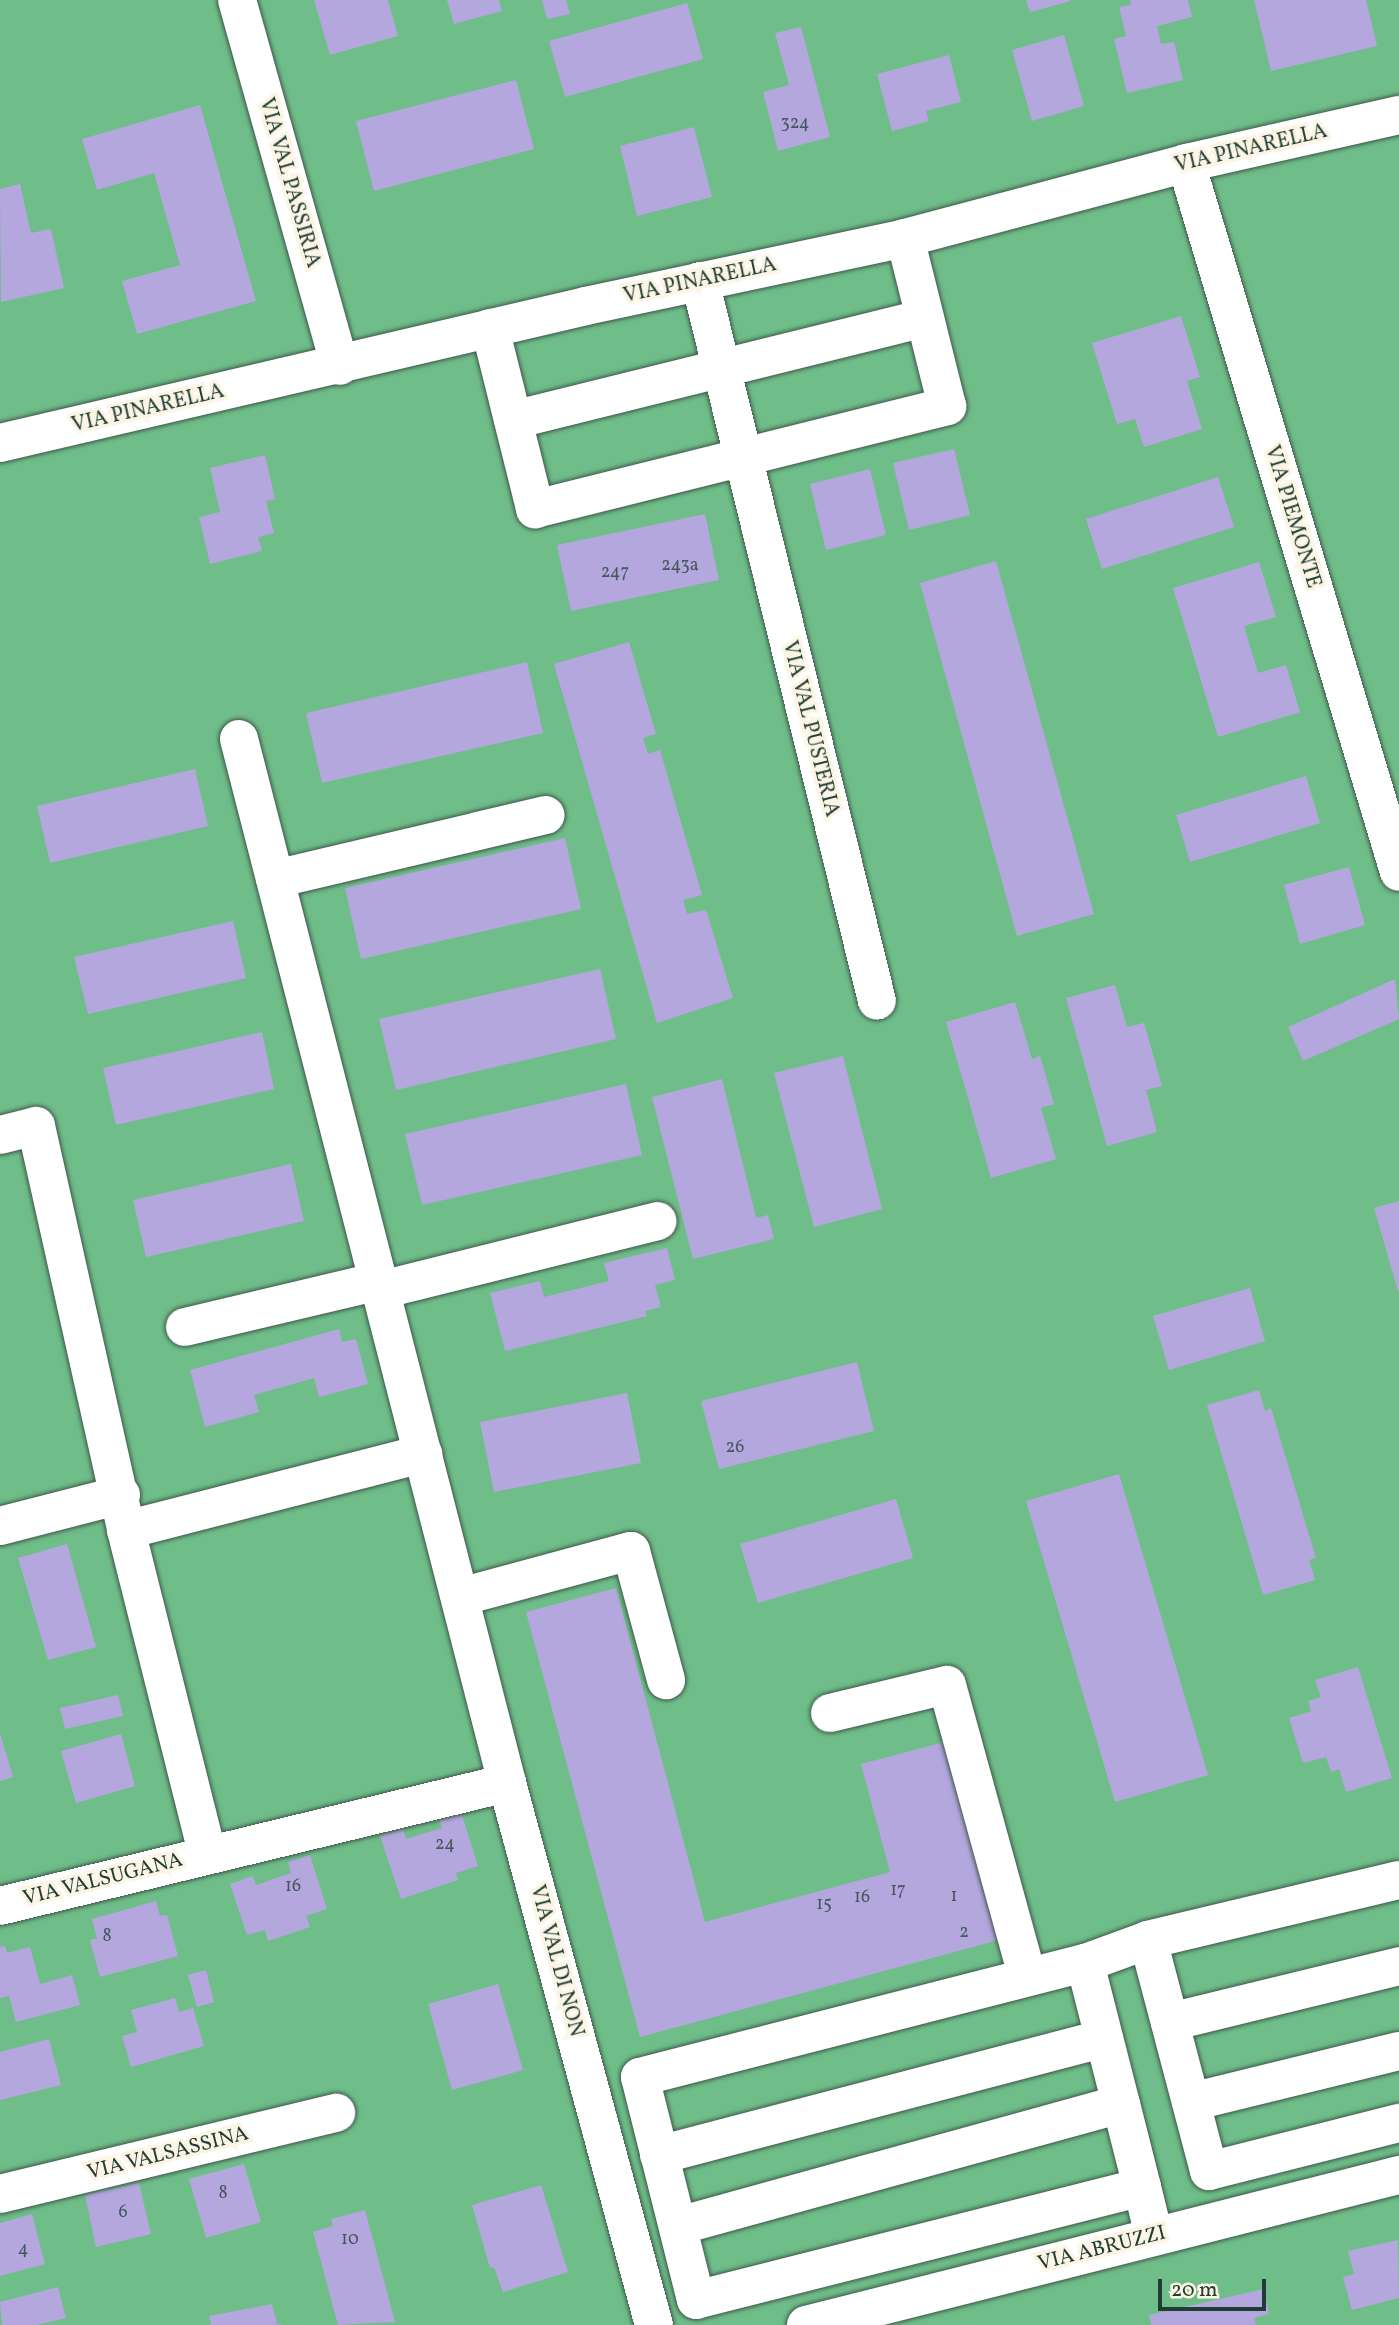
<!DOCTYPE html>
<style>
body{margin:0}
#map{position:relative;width:1399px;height:2325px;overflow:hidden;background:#f6e8d0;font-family:Vollkorn,serif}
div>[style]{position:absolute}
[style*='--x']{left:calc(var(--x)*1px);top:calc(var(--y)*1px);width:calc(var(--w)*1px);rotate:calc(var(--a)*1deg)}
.forest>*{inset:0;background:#6fbe89}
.building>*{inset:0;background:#b4a7de}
.roads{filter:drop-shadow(0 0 2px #3f574b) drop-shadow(0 0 2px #3f574b)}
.minor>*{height:38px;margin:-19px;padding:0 19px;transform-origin:19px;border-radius:19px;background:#fff}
span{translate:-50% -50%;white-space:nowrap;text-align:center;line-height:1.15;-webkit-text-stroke:7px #fcf5e5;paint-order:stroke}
.number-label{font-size:18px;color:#44585e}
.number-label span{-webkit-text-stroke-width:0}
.street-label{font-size:21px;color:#1f3d34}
.scale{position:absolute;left:1158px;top:2279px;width:108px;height:32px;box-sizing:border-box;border:4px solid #1f3d34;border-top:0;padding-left:9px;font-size:21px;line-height:24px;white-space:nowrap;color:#1f3d34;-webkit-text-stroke:5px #fcf5e5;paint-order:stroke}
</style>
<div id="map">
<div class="forest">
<i style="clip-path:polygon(0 0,1399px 0,1399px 2325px,0 2325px)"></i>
</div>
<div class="building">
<i style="clip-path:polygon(314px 0,388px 0,398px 36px,330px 55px)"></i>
<i style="clip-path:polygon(447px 0,499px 0,502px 11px,454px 24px)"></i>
<i style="clip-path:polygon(542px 0,566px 0,570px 14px,547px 19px)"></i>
<i style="clip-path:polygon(1026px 0,1070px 0,1071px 1px,1030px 12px)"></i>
<i style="clip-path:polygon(1130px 0,1188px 0,1192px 17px,1157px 26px,1161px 44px,1174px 42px,1183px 80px,1127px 93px,1114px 39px,1126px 36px,1119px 7px,1131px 5px)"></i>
<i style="clip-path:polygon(1254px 0,1366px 0,1377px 46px,1271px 71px)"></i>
<i style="clip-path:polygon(687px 3px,703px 59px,565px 97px,549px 41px)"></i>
<i style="clip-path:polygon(801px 27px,830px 137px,778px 151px,763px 92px,789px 85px,775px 33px)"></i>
<i style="clip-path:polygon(1064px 35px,1084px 106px,1032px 121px,1012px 50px)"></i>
<i style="clip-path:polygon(949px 55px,961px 102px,926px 111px,929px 121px,892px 131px,877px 74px)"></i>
<i style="clip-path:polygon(516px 80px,534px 149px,374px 191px,356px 121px)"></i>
<i style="clip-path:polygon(200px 105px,256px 301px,137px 334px,122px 281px,180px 265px,154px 173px,97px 190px,82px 139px)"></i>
<i style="clip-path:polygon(694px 127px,712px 197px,637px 216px,620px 146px)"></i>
<i style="clip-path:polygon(20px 184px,31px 233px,51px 229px,64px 288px,1px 302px,0 189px)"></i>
<i style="clip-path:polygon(1181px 316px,1200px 377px,1187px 381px,1202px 429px,1144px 447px,1135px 419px,1117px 424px,1092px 343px)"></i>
<i style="clip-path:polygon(954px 449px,970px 515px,909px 530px,893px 463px)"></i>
<i style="clip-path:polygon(265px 455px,275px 499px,266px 501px,274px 533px,258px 537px,262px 551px,210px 564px,199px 517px,220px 512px,210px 468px)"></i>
<i style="clip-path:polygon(870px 469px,886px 535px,826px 550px,810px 484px)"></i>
<i style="clip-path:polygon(1218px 477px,1234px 527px,1102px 569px,1086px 519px)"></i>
<i style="clip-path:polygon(705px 514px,719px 580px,571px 611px,557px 545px)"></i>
<i style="clip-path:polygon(996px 561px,1094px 914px,1017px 936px,920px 583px)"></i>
<i style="clip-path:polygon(1259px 562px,1276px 617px,1244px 626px,1258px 673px,1286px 665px,1300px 712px,1218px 737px,1173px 588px)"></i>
<i style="clip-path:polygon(629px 642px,656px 734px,643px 738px,648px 754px,660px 750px,702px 895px,683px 900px,687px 914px,706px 910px,733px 998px,657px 1023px,554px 664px)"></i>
<i style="clip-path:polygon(527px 662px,543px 733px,322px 783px,306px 713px)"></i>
<i style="clip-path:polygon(195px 769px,208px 826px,50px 863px,37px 806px)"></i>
<i style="clip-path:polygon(1306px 776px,1320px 823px,1190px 862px,1176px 815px)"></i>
<i style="clip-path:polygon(565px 838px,581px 909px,361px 959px,345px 888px)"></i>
<i style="clip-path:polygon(1349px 867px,1365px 925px,1300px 944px,1284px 885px)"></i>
<i style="clip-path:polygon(233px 921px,246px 978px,88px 1014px,74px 957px)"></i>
<i style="clip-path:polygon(600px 969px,616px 1039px,396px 1090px,379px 1019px)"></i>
<i style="clip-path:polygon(1395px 979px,1399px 1019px,1303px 1061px,1288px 1027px)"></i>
<i style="clip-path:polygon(1115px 985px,1127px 1027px,1144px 1023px,1162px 1086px,1146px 1090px,1157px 1132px,1107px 1146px,1066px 998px)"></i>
<i style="clip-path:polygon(1015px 1002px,1032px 1059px,1040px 1056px,1054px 1104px,1041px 1108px,1056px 1159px,991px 1178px,946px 1022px)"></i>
<i style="clip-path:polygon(262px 1032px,274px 1089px,116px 1125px,103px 1068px)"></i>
<i style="clip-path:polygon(843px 1056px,882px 1209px,814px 1227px,774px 1073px)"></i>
<i style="clip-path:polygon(722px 1079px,756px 1218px,768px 1215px,774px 1239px,693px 1259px,652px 1097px)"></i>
<i style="clip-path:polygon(626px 1084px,642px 1155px,422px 1205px,405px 1134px)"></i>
<i style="clip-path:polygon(291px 1164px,304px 1221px,146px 1257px,133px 1200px)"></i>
<i style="clip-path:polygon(1399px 1201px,1399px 1291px,1398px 1291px,1374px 1208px)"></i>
<i style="clip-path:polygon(667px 1248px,675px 1280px,655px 1285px,661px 1307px,645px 1311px,647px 1316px,505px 1351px,490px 1293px,540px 1281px,544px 1297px,609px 1281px,604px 1263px)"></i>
<i style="clip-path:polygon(1250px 1288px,1265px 1341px,1169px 1370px,1153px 1316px)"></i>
<i style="clip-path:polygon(339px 1329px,342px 1342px,356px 1339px,368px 1384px,319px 1397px,314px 1378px,254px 1395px,259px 1412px,205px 1427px,190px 1370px)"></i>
<i style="clip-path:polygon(857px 1362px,874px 1431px,719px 1469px,701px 1401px)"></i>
<i style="clip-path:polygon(1259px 1390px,1265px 1411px,1271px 1408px,1316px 1558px,1309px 1560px,1315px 1580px,1263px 1595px,1207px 1405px)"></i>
<i style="clip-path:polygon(627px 1393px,641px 1463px,494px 1492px,480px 1422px)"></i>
<i style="clip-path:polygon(1119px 1474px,1208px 1775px,1115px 1802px,1026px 1501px)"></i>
<i style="clip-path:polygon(896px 1499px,913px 1558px,758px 1603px,740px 1544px)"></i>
<i style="clip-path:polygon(67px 1544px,96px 1647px,48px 1660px,18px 1558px)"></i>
<i style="clip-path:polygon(616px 1588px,705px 1922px,890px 1872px,861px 1764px,952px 1740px,1006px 1938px,640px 2037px,526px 1612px)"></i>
<i style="clip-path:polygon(1358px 1667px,1392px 1778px,1346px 1792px,1339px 1769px,1331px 1772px,1326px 1757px,1303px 1763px,1289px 1718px,1311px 1711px,1308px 1701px,1321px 1697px,1315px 1680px)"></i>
<i style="clip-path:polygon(118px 1695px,123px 1716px,65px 1729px,60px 1708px)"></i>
<i style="clip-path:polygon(0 1733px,13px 1777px,0 1781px)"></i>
<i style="clip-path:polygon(121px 1734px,135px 1786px,76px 1803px,61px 1751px)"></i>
<i style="clip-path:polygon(461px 1812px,478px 1866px,456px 1873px,458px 1880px,401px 1899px,380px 1836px,403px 1829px,406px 1839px,442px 1828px,439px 1820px)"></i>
<i style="clip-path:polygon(310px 1855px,327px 1909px,306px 1916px,310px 1927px,268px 1941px,265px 1930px,247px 1935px,230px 1884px,253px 1876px,256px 1885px,291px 1873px,288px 1862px)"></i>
<i style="clip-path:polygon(156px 1901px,160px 1916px,167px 1915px,178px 1956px,100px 1977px,90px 1940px,97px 1938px,92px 1919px)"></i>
<i style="clip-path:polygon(5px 1946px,7px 1953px,30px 1947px,40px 1984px,72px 1975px,80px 2005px,16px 2022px,9px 1996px,0 1998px,0 1947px)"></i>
<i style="clip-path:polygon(206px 1970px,214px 2002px,197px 2007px,188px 1975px)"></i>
<i style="clip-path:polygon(498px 1984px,523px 2070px,452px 2090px,428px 2004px)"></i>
<i style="clip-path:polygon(175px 1998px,179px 2012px,193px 2008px,204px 2046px,131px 2067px,122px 2036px,137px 2032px,131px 2010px)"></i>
<i style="clip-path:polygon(49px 2039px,61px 2085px,0 2100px,0 2052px)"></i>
<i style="clip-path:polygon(244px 2164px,261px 2222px,206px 2238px,189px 2179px)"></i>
<i style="clip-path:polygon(139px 2183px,151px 2234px,96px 2247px,85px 2195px)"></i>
<i style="clip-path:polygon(541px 2185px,568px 2272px,503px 2292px,494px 2267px,490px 2268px,472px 2205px)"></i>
<i style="clip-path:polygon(365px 2210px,395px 2322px,338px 2325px,313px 2232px,333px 2226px,331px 2219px)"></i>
<i style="clip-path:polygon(32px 2214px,45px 2264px,0 2276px,0 2223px)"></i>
<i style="clip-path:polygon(1398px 2240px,1399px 2298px,1352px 2310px,1343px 2277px,1354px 2274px,1348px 2251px)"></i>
<i style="clip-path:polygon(58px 2287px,66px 2318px,37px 2325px,2px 2325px,0 2302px)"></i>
<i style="clip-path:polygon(1264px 2289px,1269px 2314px,1254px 2318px,1256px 2325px,1151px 2325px,1149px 2315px)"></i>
<i style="clip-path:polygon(272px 2304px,277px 2324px,284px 2325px,211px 2325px,209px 2316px)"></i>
</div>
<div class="roads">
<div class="minor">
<i style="--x:237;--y:0;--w:380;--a:74.3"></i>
<i style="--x:1186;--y:163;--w:740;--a:73.28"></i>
<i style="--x:700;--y:281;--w:741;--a:76.19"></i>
<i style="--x:490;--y:328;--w:187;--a:76"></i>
<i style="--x:535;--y:509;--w:425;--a:-14"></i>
<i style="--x:947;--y:406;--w:173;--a:-104"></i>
<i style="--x:513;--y:420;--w:424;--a:-13.9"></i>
<i style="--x:0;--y:443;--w:602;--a:-13.16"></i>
<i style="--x:586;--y:306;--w:326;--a:-12"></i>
<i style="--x:905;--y:238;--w:291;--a:-14.9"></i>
<i style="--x:1186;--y:163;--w:218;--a:-12.7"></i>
<i style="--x:239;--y:739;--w:1078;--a:75.6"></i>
<i style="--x:507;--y:1783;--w:562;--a:74.83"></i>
<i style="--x:275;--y:879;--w:278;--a:-13.3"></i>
<i style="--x:0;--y:1135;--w:37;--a:-14"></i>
<i style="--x:36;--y:1126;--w:414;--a:77.4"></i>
<i style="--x:126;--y:1530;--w:333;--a:75.9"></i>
<i style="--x:381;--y:1290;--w:285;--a:-14"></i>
<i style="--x:185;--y:1327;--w:199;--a:-13.3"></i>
<i style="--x:0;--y:1526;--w:125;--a:-14.4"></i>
<i style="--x:126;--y:1530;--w:307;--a:-14.4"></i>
<i style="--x:460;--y:1597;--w:177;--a:-15.1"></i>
<i style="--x:631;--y:1551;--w:134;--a:74.8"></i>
<i style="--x:830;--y:1713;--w:120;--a:-13.5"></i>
<i style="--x:947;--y:1685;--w:283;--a:74.6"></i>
<i style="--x:1399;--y:1880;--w:258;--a:166.6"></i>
<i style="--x:1148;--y:1940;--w:239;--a:75.2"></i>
<i style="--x:1209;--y:2171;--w:196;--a:-14.2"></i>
<i style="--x:0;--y:1906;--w:522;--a:-13.64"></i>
<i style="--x:1085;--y:1963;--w:67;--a:-20.1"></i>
<i style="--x:1170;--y:2022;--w:236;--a:-13.7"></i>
<i style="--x:1191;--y:2102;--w:214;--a:-13.8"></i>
<i style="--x:659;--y:2155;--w:460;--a:-14.7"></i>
<i style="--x:1142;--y:2187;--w:460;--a:165.8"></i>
<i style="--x:696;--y:2300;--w:230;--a:-104.1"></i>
<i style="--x:640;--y:2077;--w:459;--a:-14.4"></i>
<i style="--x:1085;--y:1963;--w:146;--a:75.7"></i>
<i style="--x:1121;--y:2104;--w:86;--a:75.8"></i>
<i style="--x:1142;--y:2187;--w:50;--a:76.2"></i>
<i style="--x:0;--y:2194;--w:346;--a:-13.6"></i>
<i style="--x:678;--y:2226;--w:459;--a:-15.4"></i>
<i style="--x:806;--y:2325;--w:612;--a:-14.2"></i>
</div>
</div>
<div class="number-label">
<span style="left:795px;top:124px">324</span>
<span style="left:680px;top:566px">243a</span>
<span style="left:615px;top:573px">247</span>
<span style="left:735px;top:1448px">26</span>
<span style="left:445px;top:1845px">24</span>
<span style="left:293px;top:1887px">16</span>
<span style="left:898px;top:1891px">17</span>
<span style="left:954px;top:1897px">1</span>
<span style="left:862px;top:1898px">16</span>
<span style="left:824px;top:1905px">15</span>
<span style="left:964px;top:1933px">2</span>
<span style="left:107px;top:1937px">8</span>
<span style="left:223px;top:2194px">8</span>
<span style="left:123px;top:2213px">6</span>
<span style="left:350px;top:2240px">10</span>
<span style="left:23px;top:2250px">4</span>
</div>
<div class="street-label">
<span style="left:1251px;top:149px;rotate:-13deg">VIA PINARELLA</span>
<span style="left:289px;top:183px;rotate:74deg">VIA VAL PASSIRIA</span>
<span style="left:700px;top:281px;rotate:-12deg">VIA PINARELLA</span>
<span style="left:148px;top:409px;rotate:-13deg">VIA PINARELLA</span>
<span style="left:1292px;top:517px;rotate:73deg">VIA PIEMONTE</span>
<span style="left:810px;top:729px;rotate:76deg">VIA VAL PUSTERIA</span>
<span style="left:103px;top:1880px;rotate:-14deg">VIA VALSUGANA</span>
<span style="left:556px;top:1961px;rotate:75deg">VIA VAL DI NON</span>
<span style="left:168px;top:2154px;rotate:-14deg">VIA VALSASSINA</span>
<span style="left:1102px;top:2249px;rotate:-14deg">VIA ABRUZZI</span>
</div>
<div class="scale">20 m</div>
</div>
